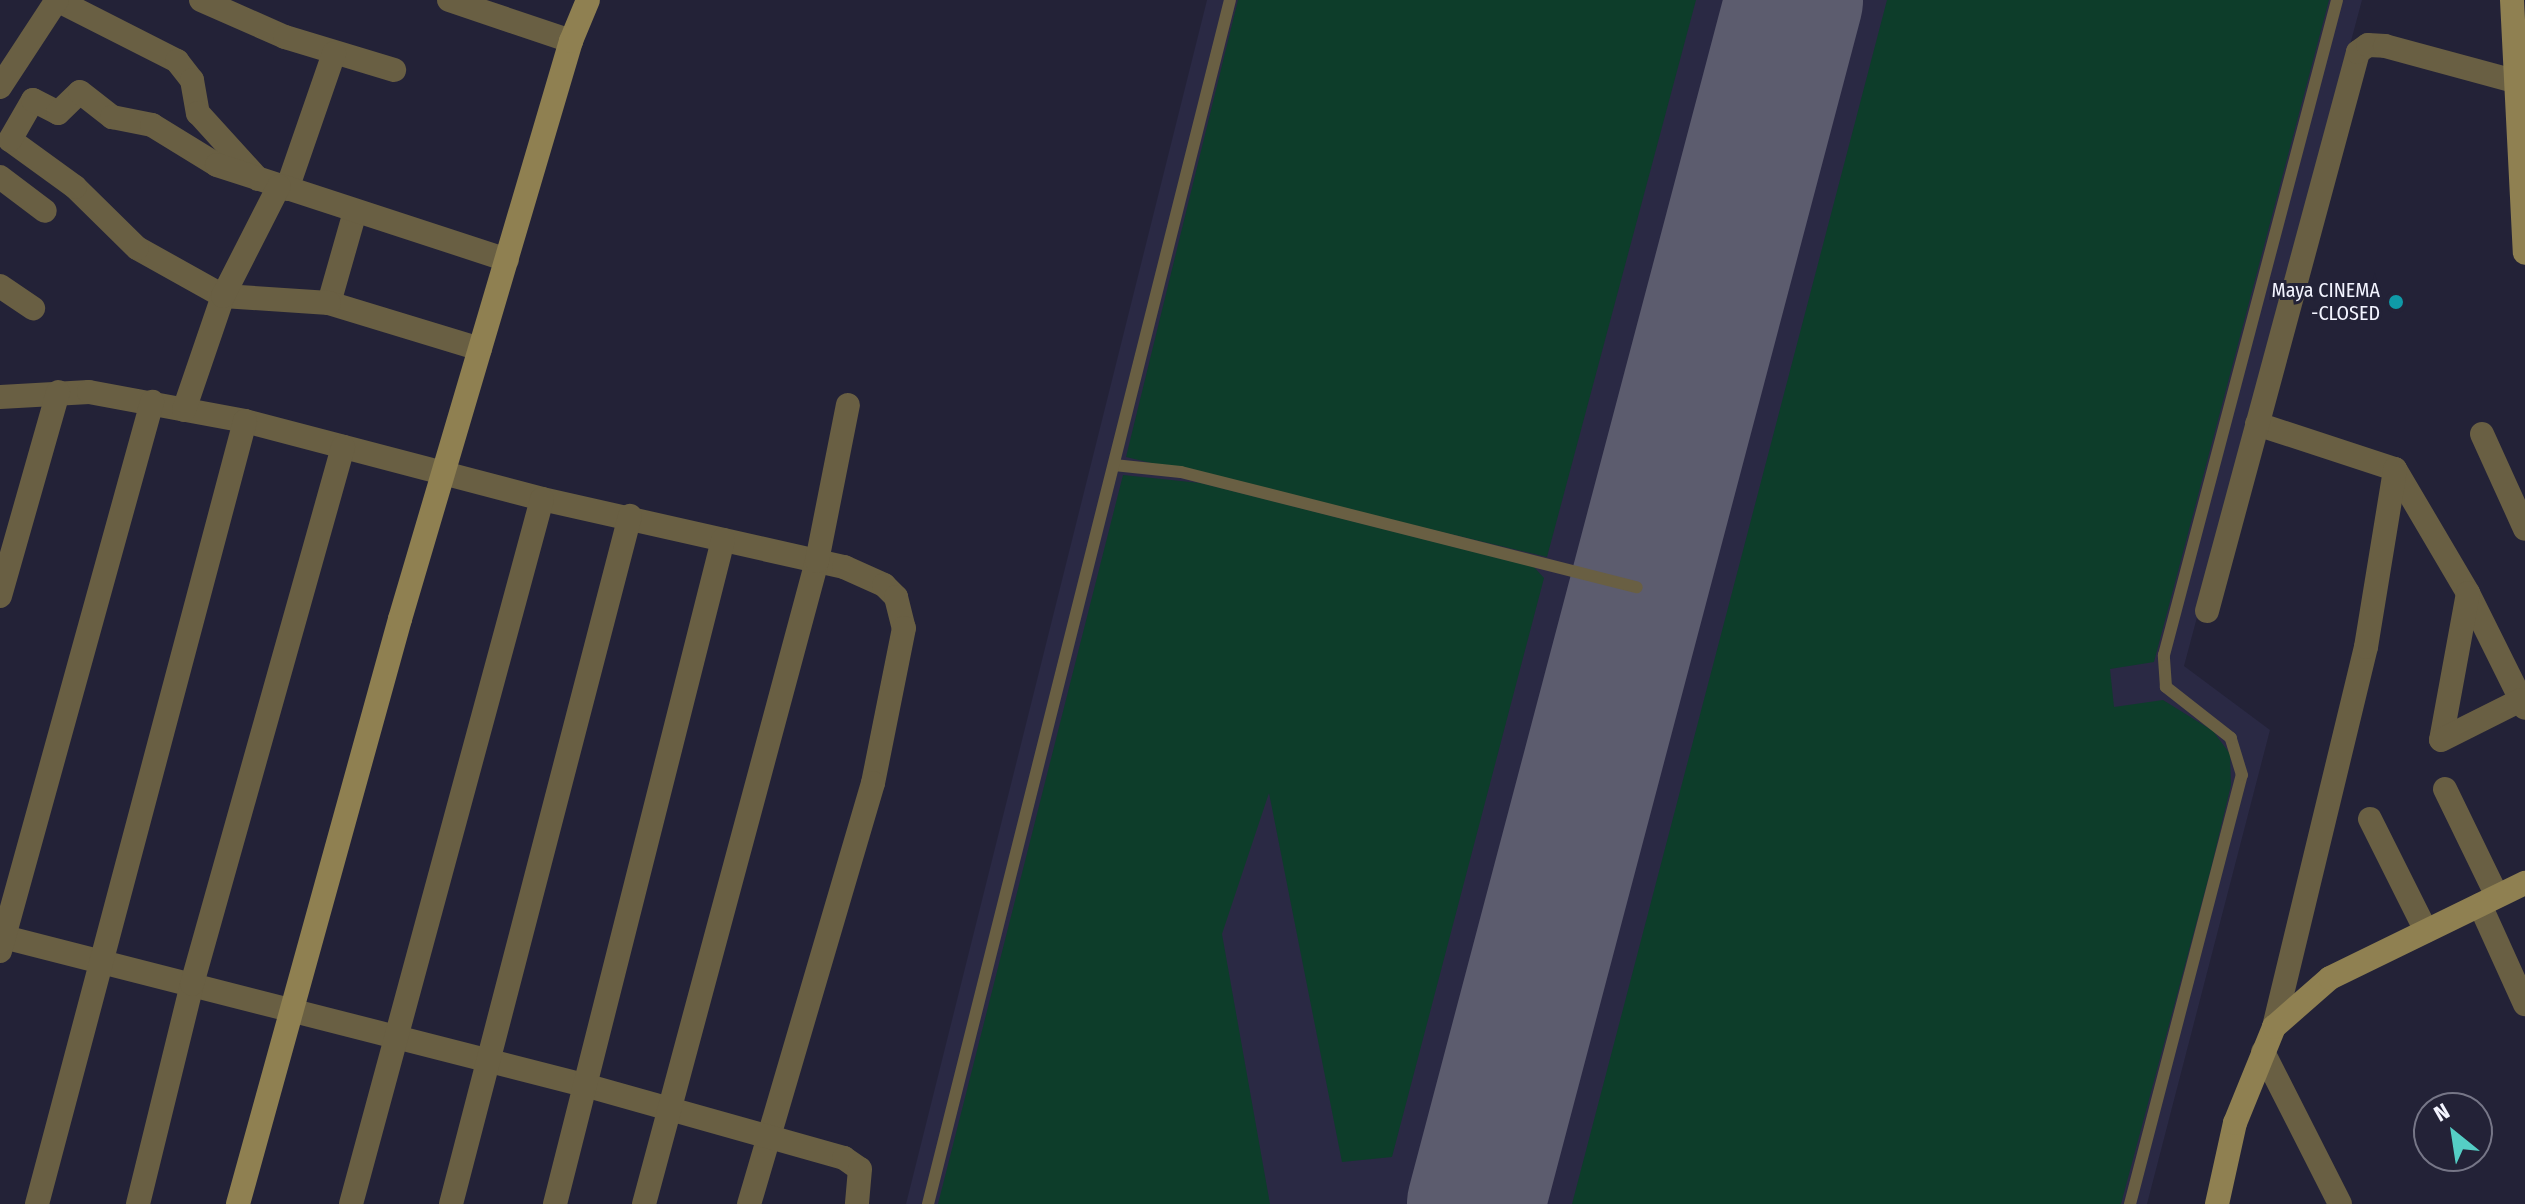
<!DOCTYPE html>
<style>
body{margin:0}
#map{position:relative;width:2525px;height:1204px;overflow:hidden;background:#232237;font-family:"Fira Sans Condensed",sans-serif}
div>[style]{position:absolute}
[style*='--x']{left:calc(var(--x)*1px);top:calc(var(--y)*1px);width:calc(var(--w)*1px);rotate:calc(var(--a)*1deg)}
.built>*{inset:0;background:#2a2944}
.green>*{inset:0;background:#0d3d2a}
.runway>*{height:138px;margin:-69px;padding:0 69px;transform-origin:69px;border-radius:69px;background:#5c5c6e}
.lane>*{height:12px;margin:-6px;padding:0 6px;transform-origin:6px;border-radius:6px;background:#695f43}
.street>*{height:24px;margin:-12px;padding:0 12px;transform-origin:12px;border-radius:12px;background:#695f43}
.secondary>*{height:24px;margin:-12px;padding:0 12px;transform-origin:12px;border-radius:12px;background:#8f8051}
.dots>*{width:22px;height:22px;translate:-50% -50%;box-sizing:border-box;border:4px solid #232237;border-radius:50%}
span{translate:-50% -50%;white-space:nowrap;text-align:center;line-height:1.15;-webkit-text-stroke:6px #232237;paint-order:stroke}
.poi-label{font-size:20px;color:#f3f4ff}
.right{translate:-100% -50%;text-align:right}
.north{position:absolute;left:2413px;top:1092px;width:80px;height:80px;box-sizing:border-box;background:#232237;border:2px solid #767687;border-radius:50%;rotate:330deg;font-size:22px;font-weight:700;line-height:32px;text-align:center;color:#f3f4ff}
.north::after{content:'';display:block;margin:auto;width:28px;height:36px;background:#55cec5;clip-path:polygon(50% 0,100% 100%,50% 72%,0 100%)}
</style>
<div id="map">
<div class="built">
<i style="clip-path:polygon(1207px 0,2362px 0,2184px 666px,2270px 730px,2147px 1204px,906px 1204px)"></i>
</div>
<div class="green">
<i style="clip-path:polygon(1238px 0,1696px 0,1547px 557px,1126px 457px)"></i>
<i style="clip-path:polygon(1887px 0,2329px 0,2154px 662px,2110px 669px,2114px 707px,2163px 700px,2213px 731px,2230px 754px,2231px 785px,2211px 868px,2121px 1204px,1572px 1204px)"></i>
<i style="clip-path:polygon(1123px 475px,1200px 483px,1534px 567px,1544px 578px,1392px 1157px,1342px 1162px,1269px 793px,1222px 934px,1270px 1204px,938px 1204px)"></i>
</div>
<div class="runway">
<i style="--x:1476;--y:1204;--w:1245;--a:-75.2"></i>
</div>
<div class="lane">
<i style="--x:1114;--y:465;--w:67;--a:6"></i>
<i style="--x:1181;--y:472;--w:470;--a:14.2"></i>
<i style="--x:928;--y:1204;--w:1241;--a:-75.92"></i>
<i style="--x:2130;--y:1204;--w:443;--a:-75.4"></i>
<i style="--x:2242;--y:775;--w:39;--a:-107"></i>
<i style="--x:2231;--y:738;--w:83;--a:-141.9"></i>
<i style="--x:2166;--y:687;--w:32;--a:-94"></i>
<i style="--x:2164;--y:655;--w:677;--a:-75.2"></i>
</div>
<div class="street">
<i style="--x:57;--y:0;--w:135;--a:26.9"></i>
<i style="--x:177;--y:61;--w:24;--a:52"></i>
<i style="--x:192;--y:80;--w:34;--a:80"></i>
<i style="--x:198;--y:113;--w:89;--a:47.7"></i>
<i style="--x:201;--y:0;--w:92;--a:23.8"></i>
<i style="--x:285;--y:37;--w:114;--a:16.8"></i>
<i style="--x:449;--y:0;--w:129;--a:18.6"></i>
<i style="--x:0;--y:87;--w:104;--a:-56.8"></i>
<i style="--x:0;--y:177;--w:56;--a:37.1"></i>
<i style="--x:287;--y:189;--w:144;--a:-70.9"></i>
<i style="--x:0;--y:286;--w:40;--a:34"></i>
<i style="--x:329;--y:303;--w:95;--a:-74.1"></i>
<i style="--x:480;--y:349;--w:158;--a:-163.1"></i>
<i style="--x:329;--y:303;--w:106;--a:-176.2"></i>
<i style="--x:223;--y:296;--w:98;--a:-150.8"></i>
<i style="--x:137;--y:248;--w:87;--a:-135.5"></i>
<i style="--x:75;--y:187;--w:80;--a:-144.1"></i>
<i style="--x:10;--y:140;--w:46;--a:-60.1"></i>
<i style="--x:33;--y:100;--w:28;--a:27"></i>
<i style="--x:58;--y:113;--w:30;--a:-44"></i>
<i style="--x:80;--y:92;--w:41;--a:38"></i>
<i style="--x:112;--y:117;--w:41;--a:11.3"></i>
<i style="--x:152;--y:125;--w:76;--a:31.6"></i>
<i style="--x:217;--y:165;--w:305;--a:18.1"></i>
<i style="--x:0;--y:397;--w:89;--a:-3.2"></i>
<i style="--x:89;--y:392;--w:159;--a:10.5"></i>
<i style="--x:245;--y:421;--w:307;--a:14.7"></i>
<i style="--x:542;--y:499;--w:310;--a:12.7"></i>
<i style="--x:844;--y:567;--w:44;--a:24.2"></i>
<i style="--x:884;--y:585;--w:17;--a:45"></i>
<i style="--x:896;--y:597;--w:32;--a:76"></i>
<i style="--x:904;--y:628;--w:158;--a:101.3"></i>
<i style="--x:873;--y:783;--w:439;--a:106.4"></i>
<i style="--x:184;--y:410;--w:120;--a:-71.1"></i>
<i style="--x:223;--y:296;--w:123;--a:-63"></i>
<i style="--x:2257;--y:424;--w:145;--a:18.1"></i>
<i style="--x:2395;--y:469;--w:144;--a:59.5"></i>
<i style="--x:2468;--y:593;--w:128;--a:63.6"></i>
<i style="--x:2482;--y:434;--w:104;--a:65.6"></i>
<i style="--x:2468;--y:593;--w:149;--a:100.4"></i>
<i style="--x:2441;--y:740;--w:89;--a:-26.6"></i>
<i style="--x:0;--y:596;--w:212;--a:-74.1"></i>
<i style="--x:2207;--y:611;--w:579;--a:-74.88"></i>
<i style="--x:2358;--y:52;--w:12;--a:-35"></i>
<i style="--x:2368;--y:45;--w:17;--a:3"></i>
<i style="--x:2385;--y:46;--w:145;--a:15.2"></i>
<i style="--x:2445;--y:789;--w:119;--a:64.1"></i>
<i style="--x:2370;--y:819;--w:125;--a:63.4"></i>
<i style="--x:2480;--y:905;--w:109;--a:65.6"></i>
<i style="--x:0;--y:936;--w:607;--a:14.31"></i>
<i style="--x:588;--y:1086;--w:266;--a:15.7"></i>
<i style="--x:844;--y:1158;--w:19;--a:35"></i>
<i style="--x:860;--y:1169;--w:35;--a:95"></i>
<i style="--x:0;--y:951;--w:570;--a:-74.52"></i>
<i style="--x:2274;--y:1027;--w:391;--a:-76.4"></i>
<i style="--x:2366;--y:647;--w:180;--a:-80.7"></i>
<i style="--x:2263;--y:1052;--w:170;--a:63.1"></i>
<i style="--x:37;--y:1204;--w:810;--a:-75.12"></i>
<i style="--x:138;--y:1204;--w:227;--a:-76.2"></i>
<i style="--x:192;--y:984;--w:558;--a:-74.29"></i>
<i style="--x:351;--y:1204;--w:730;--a:-74.84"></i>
<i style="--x:451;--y:1204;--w:711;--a:-75.42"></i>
<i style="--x:555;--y:1204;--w:685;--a:-75.8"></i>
<i style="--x:644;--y:1204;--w:666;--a:-74.94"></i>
<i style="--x:817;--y:561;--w:159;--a:-78.8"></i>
</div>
<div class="secondary">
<i style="--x:2512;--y:0;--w:253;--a:87.1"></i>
<i style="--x:238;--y:1204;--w:607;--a:-74.52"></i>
<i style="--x:400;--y:619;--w:603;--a:-73.52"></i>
<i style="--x:571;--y:41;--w:44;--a:-67.5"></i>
<i style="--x:2217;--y:1204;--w:83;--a:-77.5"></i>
<i style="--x:2235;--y:1123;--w:104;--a:-67.9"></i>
<i style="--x:2274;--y:1027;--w:74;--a:-41.2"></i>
<i style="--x:2330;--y:978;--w:217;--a:-26"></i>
</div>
<div class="dots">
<i style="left:2396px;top:302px;background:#0f9aa8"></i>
</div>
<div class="poi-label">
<span class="right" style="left:2380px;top:302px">Maya CINEMA<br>-CLOSED</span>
</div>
<div class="north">N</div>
</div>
